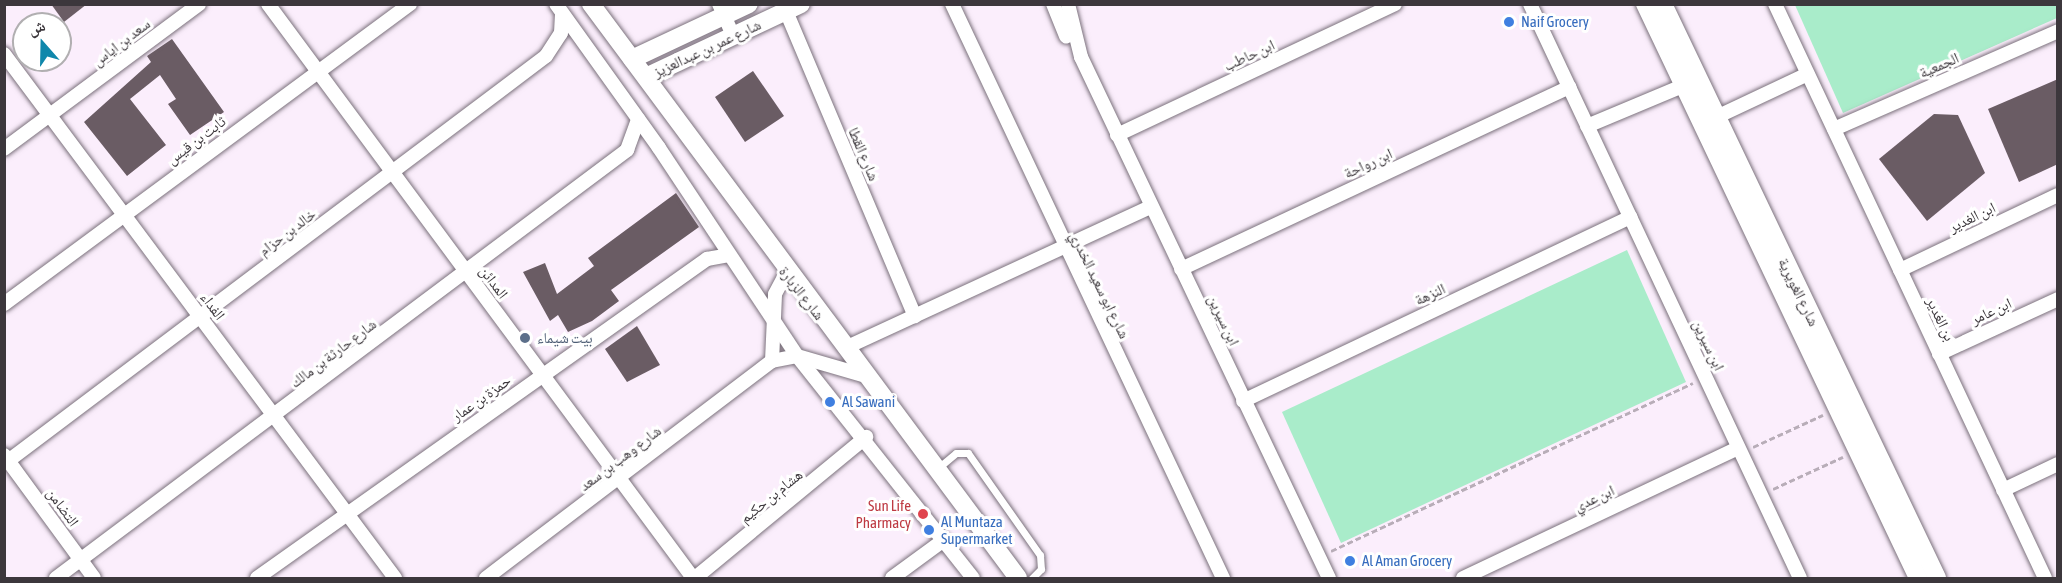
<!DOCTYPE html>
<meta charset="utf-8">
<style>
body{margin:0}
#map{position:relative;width:2062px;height:583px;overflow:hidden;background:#fbeefc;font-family:"Asap Condensed","Noto Naskh Arabic",sans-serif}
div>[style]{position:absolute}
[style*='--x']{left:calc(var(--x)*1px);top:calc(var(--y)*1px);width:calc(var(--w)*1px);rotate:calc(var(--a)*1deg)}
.green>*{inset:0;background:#a9ecca}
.building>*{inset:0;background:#6a5c64}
.path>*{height:3px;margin-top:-1.5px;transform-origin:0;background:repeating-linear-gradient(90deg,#b8adb8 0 6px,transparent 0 9px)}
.roads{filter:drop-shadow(0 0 2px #7b717c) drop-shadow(0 0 2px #7b717c)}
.service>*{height:7px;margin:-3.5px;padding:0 3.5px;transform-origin:3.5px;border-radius:3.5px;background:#fff}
.minor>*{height:14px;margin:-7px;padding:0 7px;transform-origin:7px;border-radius:7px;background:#fff}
.tertiary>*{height:18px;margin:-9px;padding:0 9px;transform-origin:9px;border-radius:9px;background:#fff}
.dots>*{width:16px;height:16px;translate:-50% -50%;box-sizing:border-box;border:3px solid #fff;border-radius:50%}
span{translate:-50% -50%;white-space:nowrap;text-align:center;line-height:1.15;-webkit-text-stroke:6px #fff;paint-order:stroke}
.shop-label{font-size:15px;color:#366cbe}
.left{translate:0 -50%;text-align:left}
.street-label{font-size:15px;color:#3c373c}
.service-label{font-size:15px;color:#4e5e75}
.health-label{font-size:15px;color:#be3a42}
.right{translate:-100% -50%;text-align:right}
.frame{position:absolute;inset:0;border:6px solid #3c373c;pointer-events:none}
.north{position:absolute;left:12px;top:12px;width:60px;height:60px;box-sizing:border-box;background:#fff;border:2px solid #b1afb1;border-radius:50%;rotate:340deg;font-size:16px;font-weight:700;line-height:24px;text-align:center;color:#3c373c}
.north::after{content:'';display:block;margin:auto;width:21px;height:27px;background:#0f87ab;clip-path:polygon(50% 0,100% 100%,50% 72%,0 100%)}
</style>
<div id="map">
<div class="green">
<i style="clip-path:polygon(1795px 5px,2057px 5px,2057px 18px,1843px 113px)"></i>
<i style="clip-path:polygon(1627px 250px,1686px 382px,1341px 543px,1282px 412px)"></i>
</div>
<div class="building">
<i style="clip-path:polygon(51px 4px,87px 4px,64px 22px)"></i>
<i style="clip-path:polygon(172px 39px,224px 112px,190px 135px,168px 104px,176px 99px,160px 75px,130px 99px,166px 145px,127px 176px,84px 122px,151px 62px,147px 56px)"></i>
<i style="clip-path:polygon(753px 71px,784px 116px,745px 142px,715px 97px)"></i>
<i style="clip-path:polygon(2058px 79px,2058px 164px,2019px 182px,1988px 109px)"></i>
<i style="clip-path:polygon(1934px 114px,1958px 115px,1985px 173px,1927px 221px,1879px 159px)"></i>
<i style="clip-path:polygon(676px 193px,699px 227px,611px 290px,619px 301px,592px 321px,568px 332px,558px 315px,550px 321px,523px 272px,545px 263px,557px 294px,594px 266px,588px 258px)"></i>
<i style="clip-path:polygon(637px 326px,660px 365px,627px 382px,605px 349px)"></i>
</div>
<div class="path">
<i style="--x:1753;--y:447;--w:77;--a:-24.6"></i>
<i style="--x:1773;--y:489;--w:77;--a:-24.6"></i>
<i style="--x:1331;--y:551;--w:399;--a:-24.9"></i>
</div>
<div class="roads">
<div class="service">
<i style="--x:938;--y:468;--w:23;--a:-40"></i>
<i style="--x:956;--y:453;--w:12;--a:0"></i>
<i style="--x:968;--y:453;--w:125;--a:54.8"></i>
<i style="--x:1040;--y:555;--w:14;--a:86"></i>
<i style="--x:1041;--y:569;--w:13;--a:135"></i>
</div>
<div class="minor">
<i style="--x:268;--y:4;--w:714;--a:53.48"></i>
<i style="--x:556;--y:4;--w:177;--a:54.4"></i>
<i style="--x:659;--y:148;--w:250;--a:56.4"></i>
<i style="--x:797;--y:356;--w:283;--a:51.6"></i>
<i style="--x:719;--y:4;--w:35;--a:66"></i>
<i style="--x:783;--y:4;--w:339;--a:67.1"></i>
<i style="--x:952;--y:4;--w:635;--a:64.73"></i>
<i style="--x:1053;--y:4;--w:35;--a:68"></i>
<i style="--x:1068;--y:4;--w:55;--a:76.2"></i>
<i style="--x:1081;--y:57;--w:577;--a:64.55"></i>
<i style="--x:1530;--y:4;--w:634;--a:64.81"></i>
<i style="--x:1775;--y:4;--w:634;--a:64.81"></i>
<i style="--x:4;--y:54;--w:654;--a:53.27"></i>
<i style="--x:1708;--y:121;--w:110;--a:-25.2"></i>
<i style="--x:1587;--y:126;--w:112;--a:-22.7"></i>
<i style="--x:1834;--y:129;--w:244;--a:-23.6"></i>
<i style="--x:1117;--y:135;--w:307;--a:-25.2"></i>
<i style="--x:4;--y:149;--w:243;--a:-36.6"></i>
<i style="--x:1181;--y:269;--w:429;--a:-25.1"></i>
<i style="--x:1900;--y:270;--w:175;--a:-25.4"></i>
<i style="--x:4;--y:304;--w:505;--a:-36.46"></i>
<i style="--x:845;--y:348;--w:336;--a:-24.8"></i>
<i style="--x:1939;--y:354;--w:131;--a:-24.8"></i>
<i style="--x:772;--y:361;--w:67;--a:-87.4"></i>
<i style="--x:775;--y:294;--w:24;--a:-62"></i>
<i style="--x:1243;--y:401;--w:429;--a:-25.4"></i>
<i style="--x:4;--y:455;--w:152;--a:53.8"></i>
<i style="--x:8;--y:461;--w:673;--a:-36.97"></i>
<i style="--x:546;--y:56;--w:27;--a:-57"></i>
<i style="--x:561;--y:33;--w:18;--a:-87"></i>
<i style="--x:2003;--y:490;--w:61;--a:-25.3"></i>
<i style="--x:56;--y:578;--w:714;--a:-36.85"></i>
<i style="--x:627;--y:150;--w:33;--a:-70"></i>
<i style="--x:257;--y:578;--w:552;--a:-35.33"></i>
<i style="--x:707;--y:259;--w:22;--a:-10"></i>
<i style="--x:486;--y:578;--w:359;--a:-37.2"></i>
<i style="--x:772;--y:361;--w:25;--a:-11"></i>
<i style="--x:797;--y:356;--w:72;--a:16.2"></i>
<i style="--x:695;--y:578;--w:222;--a:-39.5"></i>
<i style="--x:892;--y:578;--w:64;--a:-36.2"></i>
<i style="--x:1463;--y:578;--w:304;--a:-25.3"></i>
</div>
<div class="tertiary">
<i style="--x:591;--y:4;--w:715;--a:53.35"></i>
<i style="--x:1645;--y:4;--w:636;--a:64.56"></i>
<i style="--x:1663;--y:4;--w:636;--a:64.48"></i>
<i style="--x:632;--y:59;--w:129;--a:-25.2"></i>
<i style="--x:646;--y:77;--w:171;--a:-25.2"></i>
</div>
</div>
<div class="dots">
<i style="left:1509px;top:22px;background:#3f7fe0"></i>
<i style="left:525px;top:338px;background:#5c6f8a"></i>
<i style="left:830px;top:402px;background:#3f7fe0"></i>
<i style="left:923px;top:514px;background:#e0444e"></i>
<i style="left:929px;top:530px;background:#3f7fe0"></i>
<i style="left:1350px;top:561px;background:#3f7fe0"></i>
</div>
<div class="shop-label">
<span class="left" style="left:1521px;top:22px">Naif Grocery</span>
<span class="left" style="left:842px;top:402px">Al Sawani</span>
<span class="left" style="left:941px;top:530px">Al Muntaza<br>Supermarket</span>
<span class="left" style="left:1362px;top:561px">Al Aman Grocery</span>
</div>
<div class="street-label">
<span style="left:121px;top:42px;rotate:-37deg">سعد بن اياس</span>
<span style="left:707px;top:48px;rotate:-25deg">شارع عمر بن عبدالعزيز</span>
<span style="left:1249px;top:55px;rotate:-25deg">ابن حاطب</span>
<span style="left:1939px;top:65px;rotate:-24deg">الجمعية</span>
<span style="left:196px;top:140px;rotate:-37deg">ثابت بن قيس</span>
<span style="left:864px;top:154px;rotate:67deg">شارع القطا</span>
<span style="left:1368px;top:163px;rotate:-25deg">ابن رواحة</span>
<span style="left:1972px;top:217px;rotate:-26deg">ابن الغدير</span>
<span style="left:287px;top:232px;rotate:-37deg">خالد بن حزام</span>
<span style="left:494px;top:282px;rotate:53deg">المدائن</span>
<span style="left:1100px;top:285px;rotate:64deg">شارع ابو سعيد الخدري</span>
<span style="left:1799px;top:292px;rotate:64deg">شارع الغويرية</span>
<span style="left:802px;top:293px;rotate:52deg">شارع الزبارة</span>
<span style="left:1430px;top:294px;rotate:-25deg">النزهة</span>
<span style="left:213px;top:306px;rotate:53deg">الفداء</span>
<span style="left:1991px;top:311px;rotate:-25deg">ابن عامر</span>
<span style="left:1941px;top:319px;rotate:65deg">بن الغدير</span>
<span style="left:1224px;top:320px;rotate:65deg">ابن سيرين</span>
<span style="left:1709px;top:345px;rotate:65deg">ابن سيرين</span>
<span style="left:333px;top:353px;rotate:-37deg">شارع حارثة بن مالك</span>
<span style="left:481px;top:398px;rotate:-35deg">حمزة بن عمار</span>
<span style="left:620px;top:458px;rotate:-37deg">شارع وهب بن سعد</span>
<span style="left:771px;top:496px;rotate:-39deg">هشام بن حكيم</span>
<span style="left:1594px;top:498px;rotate:-25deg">ابن عدي</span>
<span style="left:63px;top:507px;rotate:54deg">التضامن</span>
</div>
<div class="service-label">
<span class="left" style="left:537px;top:338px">بيت شيماء</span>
</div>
<div class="health-label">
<span class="right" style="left:911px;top:514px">Sun Life<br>Pharmacy</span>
</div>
<div class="frame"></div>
<div class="north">ش</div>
</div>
